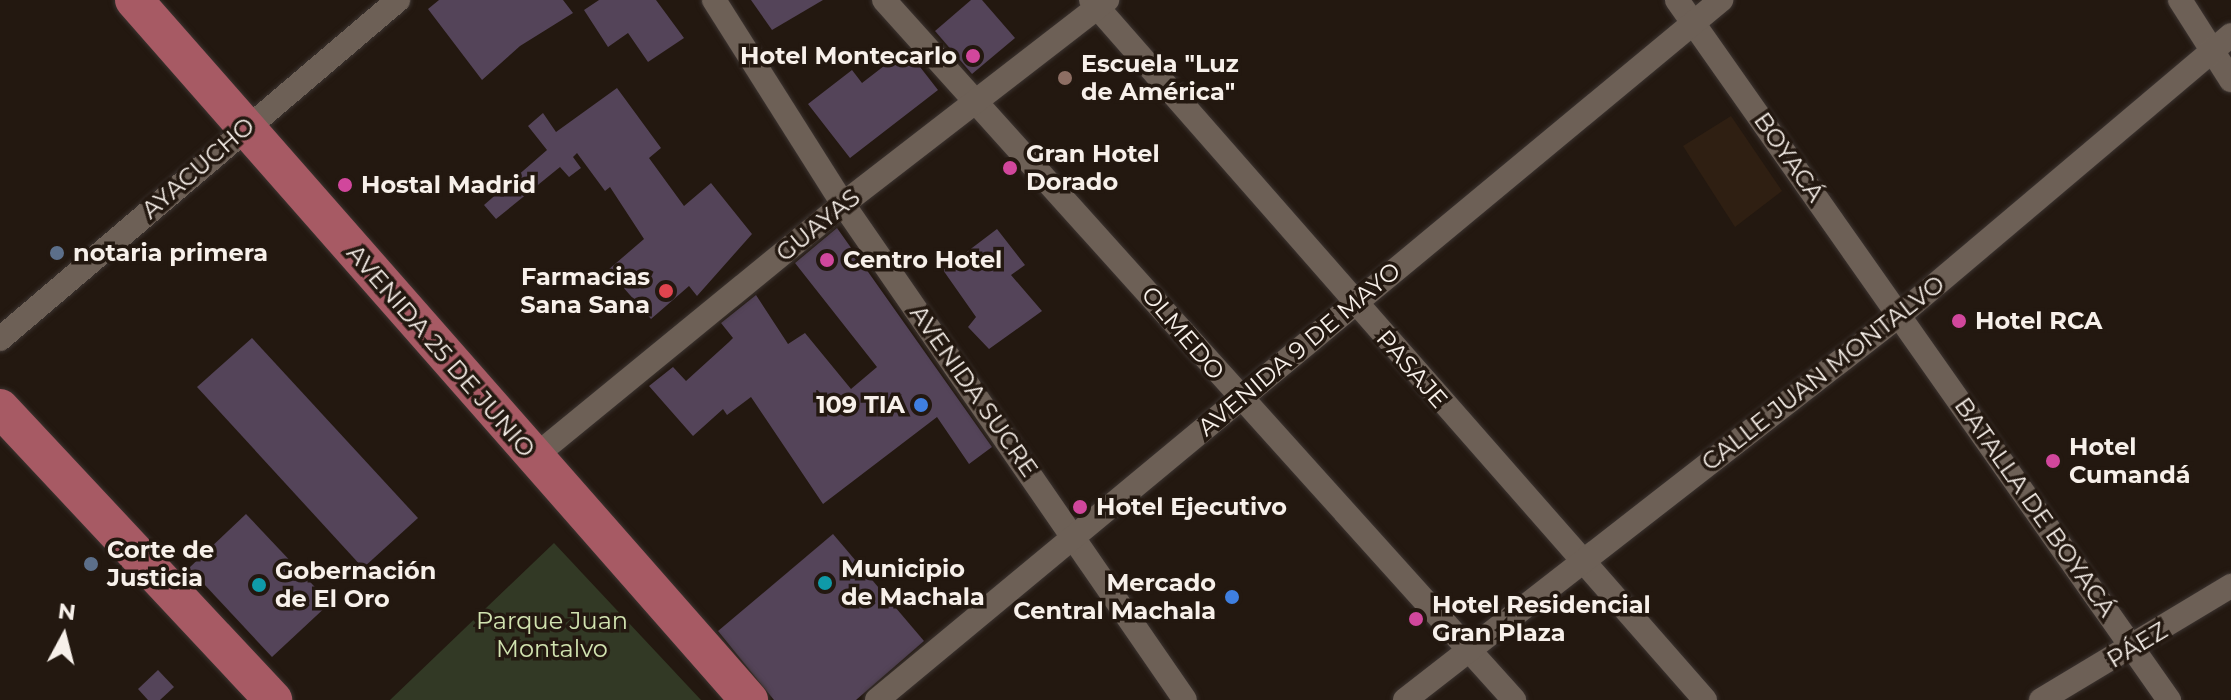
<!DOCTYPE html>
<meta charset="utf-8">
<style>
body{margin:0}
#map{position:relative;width:2231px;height:700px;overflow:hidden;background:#231810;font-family:Montserrat,sans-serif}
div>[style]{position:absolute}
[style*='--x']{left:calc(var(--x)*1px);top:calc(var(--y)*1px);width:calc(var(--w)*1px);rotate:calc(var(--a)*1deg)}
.built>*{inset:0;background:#2f1f12}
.green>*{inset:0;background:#323925}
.building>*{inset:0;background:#544459}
.roads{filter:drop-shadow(0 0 2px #3b3330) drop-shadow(0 0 2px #3b3330)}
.minor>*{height:24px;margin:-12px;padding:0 12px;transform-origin:12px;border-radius:12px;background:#6d6056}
.primary>*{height:38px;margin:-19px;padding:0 19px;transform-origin:19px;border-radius:19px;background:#a75a64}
.dots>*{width:22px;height:22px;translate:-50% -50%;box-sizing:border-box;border:4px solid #231810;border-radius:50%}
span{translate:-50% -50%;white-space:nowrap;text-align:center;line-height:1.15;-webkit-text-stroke:7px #231810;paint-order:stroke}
.poi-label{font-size:24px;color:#f7f0ea;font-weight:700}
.right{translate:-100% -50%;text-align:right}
.left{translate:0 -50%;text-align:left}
.street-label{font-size:24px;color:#f7f0ea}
.park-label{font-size:24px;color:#d1e3b0}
.north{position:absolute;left:24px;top:596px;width:80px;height:80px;-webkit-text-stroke:6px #231810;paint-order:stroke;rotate:7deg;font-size:22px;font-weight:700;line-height:32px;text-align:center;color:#f7f0ea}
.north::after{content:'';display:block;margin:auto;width:28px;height:36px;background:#f7f0ea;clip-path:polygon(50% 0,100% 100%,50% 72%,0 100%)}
</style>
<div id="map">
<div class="built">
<i style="clip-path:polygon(1731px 116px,1782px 191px,1735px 227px,1683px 146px)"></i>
</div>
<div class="green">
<i style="clip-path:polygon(554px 543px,701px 700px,390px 700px)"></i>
</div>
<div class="building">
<i style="clip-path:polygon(439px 0,563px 0,573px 13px,520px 46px,482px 80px,428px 9px)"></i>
<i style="clip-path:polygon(599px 0,656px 0,684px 38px,648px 62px,628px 33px,608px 47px,584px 10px)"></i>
<i style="clip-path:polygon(751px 0,823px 0,772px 30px)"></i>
<i style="clip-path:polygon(971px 0,982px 0,1015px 38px,972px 74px,935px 31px)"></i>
<i style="clip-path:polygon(906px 49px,938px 90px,850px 158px,808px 104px,852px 70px,862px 83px)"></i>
<i style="clip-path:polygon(617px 88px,661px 148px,649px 158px,684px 206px,711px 183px,752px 234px,697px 296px,689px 286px,651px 319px,608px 270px,644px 239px,610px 187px,605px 191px,577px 153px,573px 157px,581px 168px,569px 177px,560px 167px,496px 219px,484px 205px,547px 150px,528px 126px,543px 113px,556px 132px)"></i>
<i style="clip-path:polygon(837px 228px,992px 447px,969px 464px,937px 417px,823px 504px,751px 397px,727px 415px,723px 409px,693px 436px,649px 386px,673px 367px,686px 381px,729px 342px,733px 338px,721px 323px,756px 295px,788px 344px,805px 333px,851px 389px,877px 367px,795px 263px)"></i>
<i style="clip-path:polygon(997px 229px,1025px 265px,1011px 275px,1042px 311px,989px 349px,968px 327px,976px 317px,943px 270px)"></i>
<i style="clip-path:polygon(252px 338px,418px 518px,363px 568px,197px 387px)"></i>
<i style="clip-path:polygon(246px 514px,330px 603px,272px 657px,189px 568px)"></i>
<i style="clip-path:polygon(833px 534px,924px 641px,856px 700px,774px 700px,718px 631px)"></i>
<i style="clip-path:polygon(158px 670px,174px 687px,160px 700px,148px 700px,138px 689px)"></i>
</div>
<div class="roads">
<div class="minor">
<i style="--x:714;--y:0;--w:241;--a:57.7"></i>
<i style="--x:843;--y:204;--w:602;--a:55.41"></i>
<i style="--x:884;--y:0;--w:942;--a:48.01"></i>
<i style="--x:1091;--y:0;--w:931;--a:48.74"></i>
<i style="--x:1677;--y:0;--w:856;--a:54.9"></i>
<i style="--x:2180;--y:0;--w:95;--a:57.5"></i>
<i style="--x:0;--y:339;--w:523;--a:-40.42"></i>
<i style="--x:534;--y:457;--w:399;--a:-39.3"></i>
<i style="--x:843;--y:204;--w:334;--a:-37.7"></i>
<i style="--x:877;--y:700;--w:1097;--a:-39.67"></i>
<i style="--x:1405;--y:700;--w:628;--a:-37.89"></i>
<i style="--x:1901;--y:314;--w:432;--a:-40.2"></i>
<i style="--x:2041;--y:700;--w:222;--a:-31"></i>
</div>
<div class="primary">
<i style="--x:134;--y:0;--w:932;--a:48.7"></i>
<i style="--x:0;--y:408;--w:400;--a:46.9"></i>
</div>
</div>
<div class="dots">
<i style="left:973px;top:56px;background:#d1479c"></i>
<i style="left:1065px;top:78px;background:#8d6e63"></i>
<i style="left:1010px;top:168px;background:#d1479c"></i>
<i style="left:345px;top:185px;background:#d1479c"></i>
<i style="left:57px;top:253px;background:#5c6f8a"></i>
<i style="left:827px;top:260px;background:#d1479c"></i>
<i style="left:666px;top:291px;background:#e0444e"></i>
<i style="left:1959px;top:321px;background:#d1479c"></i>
<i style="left:921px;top:405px;background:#3f7fe0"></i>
<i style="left:2053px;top:461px;background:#d1479c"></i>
<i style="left:1080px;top:507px;background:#d1479c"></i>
<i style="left:91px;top:564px;background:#5c6f8a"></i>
<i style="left:825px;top:583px;background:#0f9aa8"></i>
<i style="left:259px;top:585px;background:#0f9aa8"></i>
<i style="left:1232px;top:597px;background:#3f7fe0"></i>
<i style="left:1416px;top:619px;background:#d1479c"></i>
</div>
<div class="poi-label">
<span class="right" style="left:957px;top:56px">Hotel Montecarlo</span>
<span class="left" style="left:1081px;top:78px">Escuela "Luz<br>de América"</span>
<span class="left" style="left:1026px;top:168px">Gran Hotel<br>Dorado</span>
<span class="left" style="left:361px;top:185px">Hostal Madrid</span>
<span class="left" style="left:73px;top:253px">notaria primera</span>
<span class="left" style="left:843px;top:260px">Centro Hotel</span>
<span class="right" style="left:650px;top:291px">Farmacias<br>Sana Sana</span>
<span class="left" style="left:1975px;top:321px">Hotel RCA</span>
<span class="right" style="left:905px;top:405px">109 TIA</span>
<span class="left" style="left:2069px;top:461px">Hotel<br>Cumandá</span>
<span class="left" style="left:1096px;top:507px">Hotel Ejecutivo</span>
<span class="left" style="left:107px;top:564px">Corte de<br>Justicia</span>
<span class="left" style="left:841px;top:583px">Municipio<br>de Machala</span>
<span class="left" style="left:275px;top:585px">Gobernación<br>de El Oro</span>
<span class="right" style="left:1216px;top:597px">Mercado<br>Central Machala</span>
<span class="left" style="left:1432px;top:619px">Hotel Residencial<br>Gran Plaza</span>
</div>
<div class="street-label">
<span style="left:1789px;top:157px;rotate:55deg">BOYACÁ</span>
<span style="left:198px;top:168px;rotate:-41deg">AYACUCHO</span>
<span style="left:818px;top:225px;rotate:-39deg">GUAYAS</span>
<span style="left:1183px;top:333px;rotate:50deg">OLMEDO</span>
<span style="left:1299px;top:349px;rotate:-40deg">AVENIDA 9 DE MAYO</span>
<span style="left:441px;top:351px;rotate:49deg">AVENIDA 25 DE JUNIO</span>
<span style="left:1412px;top:369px;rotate:49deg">PASAJE</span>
<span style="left:1823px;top:373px;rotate:-38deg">CALLE JUAN MONTALVO</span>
<span style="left:974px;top:391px;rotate:55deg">AVENIDA SUCRE</span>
<span style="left:2035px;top:507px;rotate:55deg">BATALLA DE BOYACÁ</span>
<span style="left:2137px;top:645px;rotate:-31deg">PÁEZ</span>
</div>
<div class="park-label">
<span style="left:552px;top:635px">Parque Juan<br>Montalvo</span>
</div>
<div class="north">N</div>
</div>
